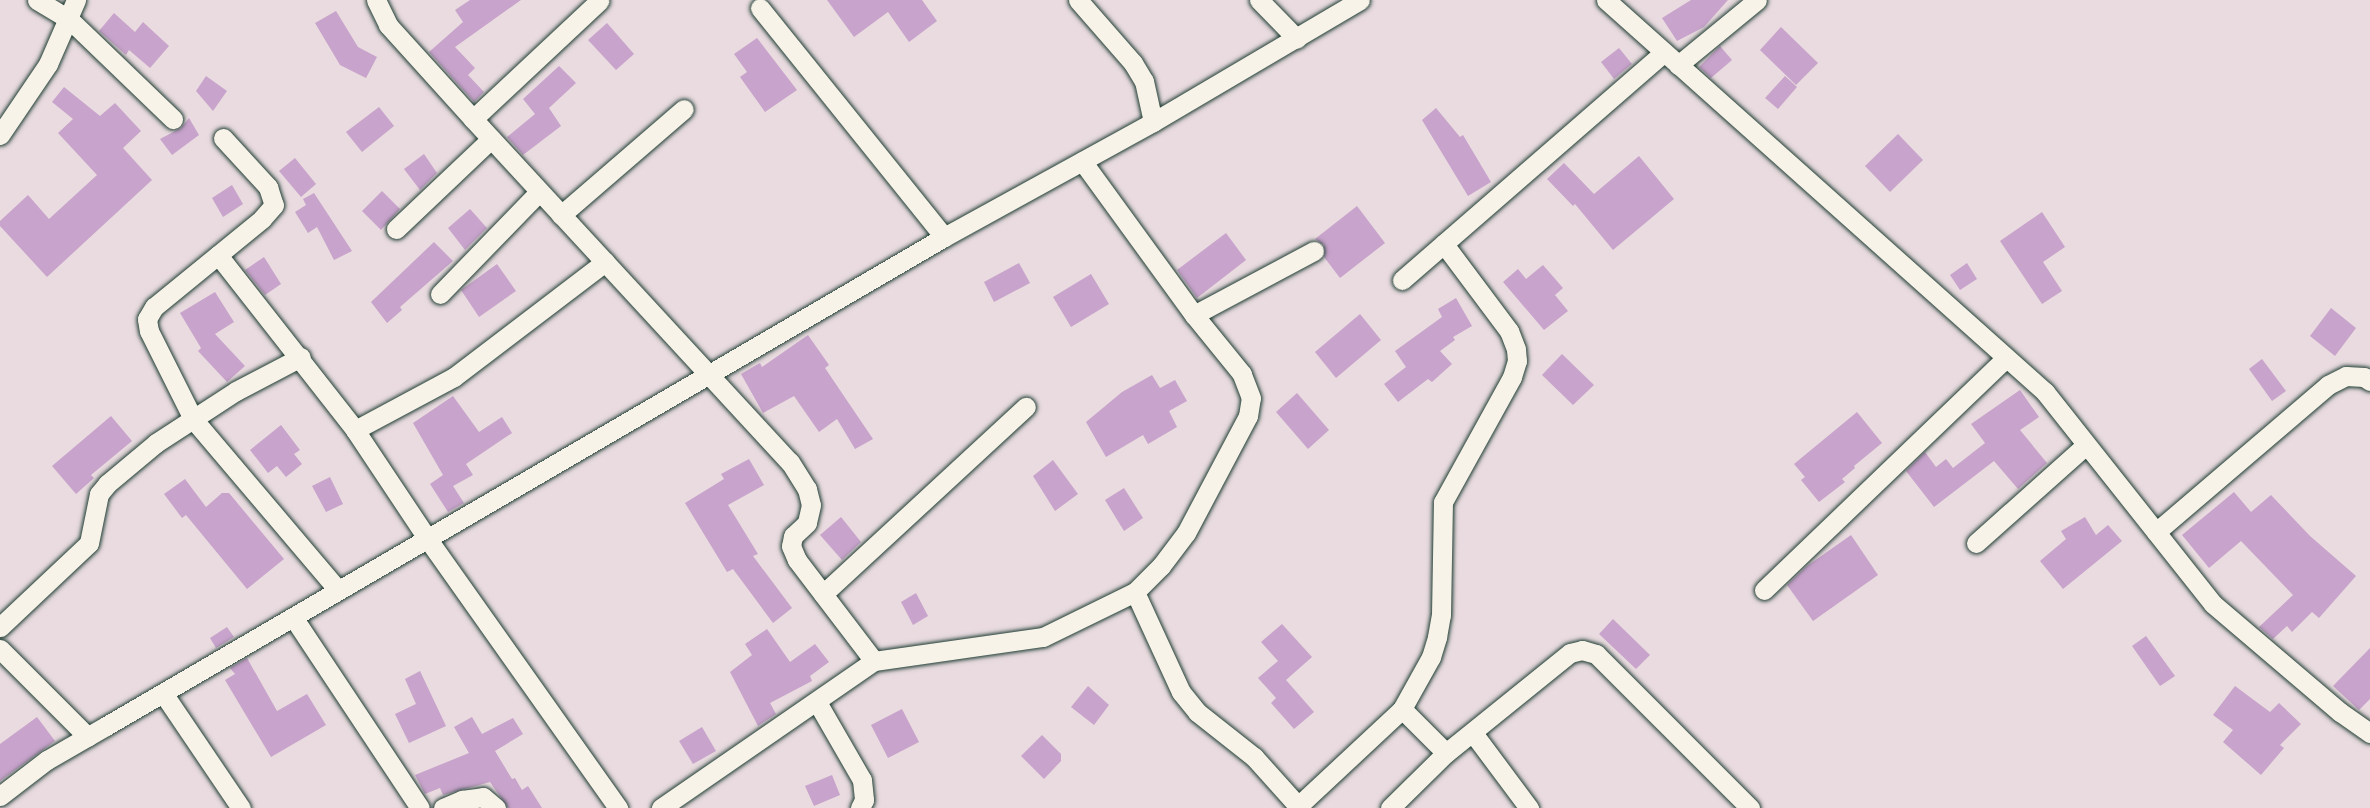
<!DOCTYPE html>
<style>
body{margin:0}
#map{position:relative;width:2370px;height:808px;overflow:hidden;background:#e9dbdf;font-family:Dekko,sans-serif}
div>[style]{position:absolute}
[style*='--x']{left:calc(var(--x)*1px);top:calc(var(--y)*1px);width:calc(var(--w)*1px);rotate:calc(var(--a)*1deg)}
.building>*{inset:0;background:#c8a3cb}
.roads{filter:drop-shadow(0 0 2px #1f3d34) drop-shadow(0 0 2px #1f3d34)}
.minor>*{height:19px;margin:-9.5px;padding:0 9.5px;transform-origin:9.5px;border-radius:9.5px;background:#f7f3e8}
span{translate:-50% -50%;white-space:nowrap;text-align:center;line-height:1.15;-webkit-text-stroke:5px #f7f3e8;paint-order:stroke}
</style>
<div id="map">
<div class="building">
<i style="clip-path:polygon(470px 0,521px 0,455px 47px,475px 68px,468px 75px,484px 92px,474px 102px,429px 52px,463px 22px,455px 10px)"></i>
<i style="clip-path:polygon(827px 0,922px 0,937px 21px,909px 42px,888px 12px,854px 37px)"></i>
<i style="clip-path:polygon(1691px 0,1728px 0,1704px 27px,1677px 41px,1662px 18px)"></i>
<i style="clip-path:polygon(336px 11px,358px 47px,377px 57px,366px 78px,340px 65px,315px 23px)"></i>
<i style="clip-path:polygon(114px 13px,135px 32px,143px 22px,169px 46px,150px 68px,129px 50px,126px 55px,99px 31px)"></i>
<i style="clip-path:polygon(607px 23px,634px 54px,616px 70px,588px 40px)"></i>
<i style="clip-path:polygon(1781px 27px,1818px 63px,1796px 85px,1760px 50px)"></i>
<i style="clip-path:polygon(757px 38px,797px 90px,765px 112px,740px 77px,747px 72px,734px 54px)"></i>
<i style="clip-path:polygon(1720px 46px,1732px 60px,1711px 78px,1699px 67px)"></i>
<i style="clip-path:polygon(1619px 48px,1632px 64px,1614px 79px,1601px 62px)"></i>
<i style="clip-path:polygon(559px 66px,576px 83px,549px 108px,561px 126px,523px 155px,507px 137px,535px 114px,523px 99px)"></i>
<i style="clip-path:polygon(206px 76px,227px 91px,213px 111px,196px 91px)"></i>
<i style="clip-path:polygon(1785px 76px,1797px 87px,1778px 109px,1765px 98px)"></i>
<i style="clip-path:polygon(64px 87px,100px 116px,115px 103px,141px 131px,123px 148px,152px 180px,47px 277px,0 226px,0 221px,28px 195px,49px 219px,97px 175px,58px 133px,73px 119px,52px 102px)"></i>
<i style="clip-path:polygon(379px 107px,394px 126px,362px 152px,346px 132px)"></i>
<i style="clip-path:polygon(1436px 108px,1460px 137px,1463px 135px,1491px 182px,1468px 196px,1422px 120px)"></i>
<i style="clip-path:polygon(189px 118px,199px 135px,172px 155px,160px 139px,181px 128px)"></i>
<i style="clip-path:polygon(1898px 134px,1923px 160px,1890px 192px,1865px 166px)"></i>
<i style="clip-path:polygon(424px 154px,437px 173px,420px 190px,404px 169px)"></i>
<i style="clip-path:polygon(1639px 156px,1674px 199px,1613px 250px,1575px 204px,1573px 206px,1547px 179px,1564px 163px,1594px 194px)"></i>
<i style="clip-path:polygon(295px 158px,316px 184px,301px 197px,279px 171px)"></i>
<i style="clip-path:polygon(232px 185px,243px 204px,223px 217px,212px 198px)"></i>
<i style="clip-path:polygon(382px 191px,400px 209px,381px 230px,362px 211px)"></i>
<i style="clip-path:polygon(314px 193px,352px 251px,334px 260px,317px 227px,308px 233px,295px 212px,306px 205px,303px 199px)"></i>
<i style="clip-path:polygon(1357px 206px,1385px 243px,1340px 278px,1324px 257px,1324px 245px,1315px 239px)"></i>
<i style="clip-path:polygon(470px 209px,487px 228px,465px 250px,448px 228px)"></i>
<i style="clip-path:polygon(2042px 212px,2065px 247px,2043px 262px,2062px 291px,2042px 304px,2000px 241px)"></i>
<i style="clip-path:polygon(1226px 233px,1246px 260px,1197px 298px,1177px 270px)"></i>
<i style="clip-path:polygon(434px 242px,453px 261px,400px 307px,402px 310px,387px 323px,371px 302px)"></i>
<i style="clip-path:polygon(264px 257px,281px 284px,265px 295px,245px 270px)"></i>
<i style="clip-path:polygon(1019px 263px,1030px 283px,994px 302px,984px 282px)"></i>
<i style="clip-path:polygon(1967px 263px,1977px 279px,1960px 290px,1950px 275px)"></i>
<i style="clip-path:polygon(497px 264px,516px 291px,479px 317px,461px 290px)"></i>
<i style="clip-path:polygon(1543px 265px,1563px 288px,1555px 295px,1568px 311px,1544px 330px,1503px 282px,1518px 269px,1526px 279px)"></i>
<i style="clip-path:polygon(1091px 274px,1109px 304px,1071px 327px,1053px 297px)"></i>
<i style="clip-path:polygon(215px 292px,234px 322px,215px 334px,245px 366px,227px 382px,198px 351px,201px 348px,180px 313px)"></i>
<i style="clip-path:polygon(1456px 298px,1472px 326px,1453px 337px,1455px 340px,1440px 351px,1452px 364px,1432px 382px,1428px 379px,1398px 402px,1384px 384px,1406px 367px,1395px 351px,1442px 317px,1438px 309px)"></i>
<i style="clip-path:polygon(2331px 308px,2356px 328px,2335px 356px,2310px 336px)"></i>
<i style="clip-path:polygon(1360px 314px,1381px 340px,1336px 378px,1315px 352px)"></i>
<i style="clip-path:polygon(808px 335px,829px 365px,825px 368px,873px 439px,855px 449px,837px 419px,819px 432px,794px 396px,763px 413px,741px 374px,760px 363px,762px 367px)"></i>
<i style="clip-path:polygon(1562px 354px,1594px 385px,1573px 405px,1542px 375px)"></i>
<i style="clip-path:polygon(2262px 359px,2286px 391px,2272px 401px,2249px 369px)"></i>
<i style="clip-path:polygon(1152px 375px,1160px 388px,1175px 380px,1187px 401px,1169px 411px,1177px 427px,1148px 444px,1143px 435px,1106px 457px,1086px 422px,1122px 392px)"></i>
<i style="clip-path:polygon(2020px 390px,2039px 417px,2020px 430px,2047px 463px,2018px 489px,1994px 461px,1934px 507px,1906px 471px,1925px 452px,1936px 467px,1946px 459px,1953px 468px,1985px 443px,1971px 424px)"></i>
<i style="clip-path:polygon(1297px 393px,1329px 430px,1308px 449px,1276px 412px)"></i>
<i style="clip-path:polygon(453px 396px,479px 432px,502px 417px,512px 433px,466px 464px,473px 475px,453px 486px,464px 503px,448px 512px,430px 484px,443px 475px,413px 423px)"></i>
<i style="clip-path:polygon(1857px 412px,1882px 443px,1854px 466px,1855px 468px,1842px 479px,1845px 482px,1819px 502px,1801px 480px,1805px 477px,1794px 464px)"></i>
<i style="clip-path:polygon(111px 416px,132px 441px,91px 475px,94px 478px,76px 494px,52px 466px)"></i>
<i style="clip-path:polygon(281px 425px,300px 450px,294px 454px,302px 464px,286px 477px,277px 466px,268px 473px,250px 450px)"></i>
<i style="clip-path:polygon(749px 459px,764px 485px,728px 505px,758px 554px,753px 556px,792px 608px,773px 623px,733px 569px,727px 572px,685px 503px,724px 479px,721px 474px)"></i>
<i style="clip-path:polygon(1053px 460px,1078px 494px,1055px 511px,1033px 476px)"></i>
<i style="clip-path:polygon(330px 477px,343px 504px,326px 512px,312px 486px)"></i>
<i style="clip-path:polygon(185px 479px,206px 507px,222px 493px,229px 493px,284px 559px,247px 589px,186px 515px,182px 518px,164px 494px)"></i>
<i style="clip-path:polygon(1124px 488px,1143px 518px,1124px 531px,1105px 500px)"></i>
<i style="clip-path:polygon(2234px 492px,2251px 512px,2271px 495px,2310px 536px,2356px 576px,2319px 618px,2312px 612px,2292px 632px,2287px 626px,2273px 639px,2259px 627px,2293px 595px,2241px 541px,2209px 568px,2182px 535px)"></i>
<i style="clip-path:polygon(841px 517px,861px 542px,842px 560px,820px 535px)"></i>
<i style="clip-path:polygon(2085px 517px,2096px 535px,2108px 525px,2122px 541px,2063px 589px,2040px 561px,2066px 539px,2061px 531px)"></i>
<i style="clip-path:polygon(1851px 535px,1878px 575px,1813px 621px,1787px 585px,1807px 566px)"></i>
<i style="clip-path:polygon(916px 593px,928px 616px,913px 625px,901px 602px)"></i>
<i style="clip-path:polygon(1613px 619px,1650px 655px,1636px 669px,1599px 634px)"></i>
<i style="clip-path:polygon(1282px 624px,1312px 657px,1286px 680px,1314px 712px,1294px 729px,1271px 703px,1276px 698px,1258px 678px,1278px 661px,1261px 642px)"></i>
<i style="clip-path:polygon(227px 627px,234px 637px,216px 648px,210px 638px)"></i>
<i style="clip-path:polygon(767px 629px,790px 662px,815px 644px,829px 662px,810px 676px,812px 681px,770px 703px,776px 714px,758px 726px,730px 672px,752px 655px,745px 644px)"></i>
<i style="clip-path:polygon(2146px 636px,2175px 676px,2160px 686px,2132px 646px)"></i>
<i style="clip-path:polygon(2370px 648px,2370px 699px,2359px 710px,2333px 686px)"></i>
<i style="clip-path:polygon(247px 658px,277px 711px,307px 694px,326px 725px,271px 757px,225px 680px,235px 674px,230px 668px)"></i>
<i style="clip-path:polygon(420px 671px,446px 726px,409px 743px,395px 714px,416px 704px,405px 679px)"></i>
<i style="clip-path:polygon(1088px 686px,1109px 705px,1094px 725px,1071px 707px)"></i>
<i style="clip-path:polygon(2235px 686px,2270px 712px,2279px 703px,2301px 724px,2280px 745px,2284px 748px,2261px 775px,2223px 742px,2233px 730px,2213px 715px)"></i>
<i style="clip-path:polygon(902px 709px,919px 742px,888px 758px,871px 725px)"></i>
<i style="clip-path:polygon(37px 717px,55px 741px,0 781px,0 744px)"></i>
<i style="clip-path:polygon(472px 717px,482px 734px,513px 718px,523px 734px,495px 751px,512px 779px,515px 778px,522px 790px,528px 786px,542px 808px,508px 808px,490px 782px,443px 795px,440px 788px,425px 794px,415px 775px,469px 753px,454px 727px)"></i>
<i style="clip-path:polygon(702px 727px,716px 751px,693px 764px,679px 741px)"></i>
<i style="clip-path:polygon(1042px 735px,1061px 754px,1061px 761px,1044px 779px,1021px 756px)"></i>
<i style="clip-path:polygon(832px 775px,840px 795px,814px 806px,805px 786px)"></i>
</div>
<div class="roads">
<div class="minor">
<i style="--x:37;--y:0;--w:39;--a:31"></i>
<i style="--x:70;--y:20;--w:143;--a:43.9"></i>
<i style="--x:376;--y:0;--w:28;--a:64"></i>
<i style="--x:388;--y:25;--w:127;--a:47.9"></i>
<i style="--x:473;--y:119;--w:467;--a:47.3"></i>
<i style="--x:790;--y:462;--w:32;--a:58"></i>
<i style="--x:807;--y:489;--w:16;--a:76"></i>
<i style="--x:811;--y:505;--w:18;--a:103"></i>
<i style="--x:807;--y:523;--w:19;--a:137"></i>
<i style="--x:793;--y:536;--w:10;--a:101"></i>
<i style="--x:791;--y:546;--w:15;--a:67"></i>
<i style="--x:797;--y:560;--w:127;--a:52.7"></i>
<i style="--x:874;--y:661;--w:259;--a:145.4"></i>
<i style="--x:1078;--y:0;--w:84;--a:48.9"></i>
<i style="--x:1133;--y:63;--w:21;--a:59"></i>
<i style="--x:1144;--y:81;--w:42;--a:77.6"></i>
<i style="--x:1259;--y:0;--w:54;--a:45.7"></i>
<i style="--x:1606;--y:0;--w:589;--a:41.76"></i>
<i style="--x:2045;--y:392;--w:270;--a:51.6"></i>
<i style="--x:2213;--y:604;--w:167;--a:40.4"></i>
<i style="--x:2340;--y:712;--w:37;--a:35"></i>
<i style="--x:760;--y:8;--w:294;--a:51.2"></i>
<i style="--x:1678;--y:65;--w:102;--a:-39.4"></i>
<i style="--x:473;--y:119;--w:173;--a:-43.1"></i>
<i style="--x:0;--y:135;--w:86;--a:-55.9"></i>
<i style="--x:48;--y:64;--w:70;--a:-66.4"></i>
<i style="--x:223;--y:138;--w:67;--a:47.4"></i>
<i style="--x:268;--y:187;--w:19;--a:72"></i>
<i style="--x:274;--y:205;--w:18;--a:131"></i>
<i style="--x:262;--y:219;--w:139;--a:140.8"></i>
<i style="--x:154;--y:307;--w:14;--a:120"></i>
<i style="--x:147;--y:319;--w:12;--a:81"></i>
<i style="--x:149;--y:331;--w:98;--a:63.4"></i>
<i style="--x:193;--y:419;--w:224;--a:49.7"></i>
<i style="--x:561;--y:215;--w:162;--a:-40.8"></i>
<i style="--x:396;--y:229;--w:131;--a:-43.5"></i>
<i style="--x:218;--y:255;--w:222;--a:51.9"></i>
<i style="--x:355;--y:430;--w:130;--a:56.3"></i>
<i style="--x:427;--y:538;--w:331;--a:54.7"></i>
<i style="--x:1402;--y:280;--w:347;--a:-41"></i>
<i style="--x:440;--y:294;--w:142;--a:-45.9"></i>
<i style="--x:1194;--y:315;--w:136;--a:-28.1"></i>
<i style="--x:355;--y:430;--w:112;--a:-28.2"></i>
<i style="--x:454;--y:377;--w:190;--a:-37.3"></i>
<i style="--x:2156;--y:532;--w:226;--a:-40.5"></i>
<i style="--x:2328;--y:385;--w:20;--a:-27"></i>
<i style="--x:2346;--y:376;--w:18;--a:3"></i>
<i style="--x:2364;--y:377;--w:7;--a:34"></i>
<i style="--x:1976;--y:543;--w:147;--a:-41.7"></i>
<i style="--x:1764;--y:590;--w:335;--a:-43.8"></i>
<i style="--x:1135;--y:592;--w:110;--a:65.3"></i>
<i style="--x:1181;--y:692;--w:26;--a:51"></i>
<i style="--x:1197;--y:712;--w:73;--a:38.3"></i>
<i style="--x:1254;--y:757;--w:66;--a:48.1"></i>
<i style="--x:823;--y:594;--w:276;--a:-42.7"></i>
<i style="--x:293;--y:617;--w:229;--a:56.4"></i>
<i style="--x:0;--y:627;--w:122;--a:-43.3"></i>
<i style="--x:89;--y:543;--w:50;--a:-78.5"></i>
<i style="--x:99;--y:494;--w:13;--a:-51"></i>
<i style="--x:107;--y:484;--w:64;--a:-39.9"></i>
<i style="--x:156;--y:443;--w:44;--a:-33"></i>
<i style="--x:193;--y:419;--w:51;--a:-33.1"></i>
<i style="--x:236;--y:391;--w:73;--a:-27.6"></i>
<i style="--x:0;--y:649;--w:124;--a:45"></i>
<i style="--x:874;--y:661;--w:171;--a:-8.1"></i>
<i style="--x:1043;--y:637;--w:102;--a:-26.1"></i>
<i style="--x:1135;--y:592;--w:37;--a:-45"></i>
<i style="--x:1161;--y:566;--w:41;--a:-52.9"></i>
<i style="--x:1186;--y:533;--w:132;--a:-62.1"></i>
<i style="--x:1248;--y:416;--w:18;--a:-81"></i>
<i style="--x:1251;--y:398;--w:26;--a:-111"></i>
<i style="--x:1242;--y:374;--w:76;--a:-129.1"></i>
<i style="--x:1194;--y:315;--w:190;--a:-126"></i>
<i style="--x:163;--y:693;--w:139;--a:55.9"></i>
<i style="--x:817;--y:702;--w:90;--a:60"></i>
<i style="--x:862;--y:780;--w:20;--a:84"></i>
<i style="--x:864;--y:800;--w:9;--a:117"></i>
<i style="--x:1402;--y:709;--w:60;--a:-60.9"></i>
<i style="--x:1431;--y:657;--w:21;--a:-73"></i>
<i style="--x:1437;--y:637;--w:22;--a:-80"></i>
<i style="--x:1441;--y:615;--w:113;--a:-89"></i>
<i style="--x:1443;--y:502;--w:143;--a:-61.1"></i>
<i style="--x:1512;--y:377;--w:17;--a:-73"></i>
<i style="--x:1517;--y:361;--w:12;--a:-95"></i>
<i style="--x:1516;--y:349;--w:19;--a:-111"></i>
<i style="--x:1509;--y:331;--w:109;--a:-126.8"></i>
<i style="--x:1473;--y:733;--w:94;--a:53.3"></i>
<i style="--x:0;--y:796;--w:59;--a:-37.5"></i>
<i style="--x:47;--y:760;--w:68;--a:-30"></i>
<i style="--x:106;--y:726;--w:970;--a:-30.26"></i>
<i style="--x:944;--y:237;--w:239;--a:-28.8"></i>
<i style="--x:1153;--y:122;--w:240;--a:-30.5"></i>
<i style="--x:443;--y:808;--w:21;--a:-23"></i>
<i style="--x:462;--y:800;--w:21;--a:-8"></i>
<i style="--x:483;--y:797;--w:17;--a:40"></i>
<i style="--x:1296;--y:808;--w:145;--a:-43"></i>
<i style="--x:1402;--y:709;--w:62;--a:45"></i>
<i style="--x:1446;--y:753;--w:159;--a:-38.9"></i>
<i style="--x:1570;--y:653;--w:12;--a:-14"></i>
<i style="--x:1582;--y:650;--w:15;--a:16"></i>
<i style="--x:1596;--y:654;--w:218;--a:45"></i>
<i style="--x:1390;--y:808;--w:78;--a:-44.5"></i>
</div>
</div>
</div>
